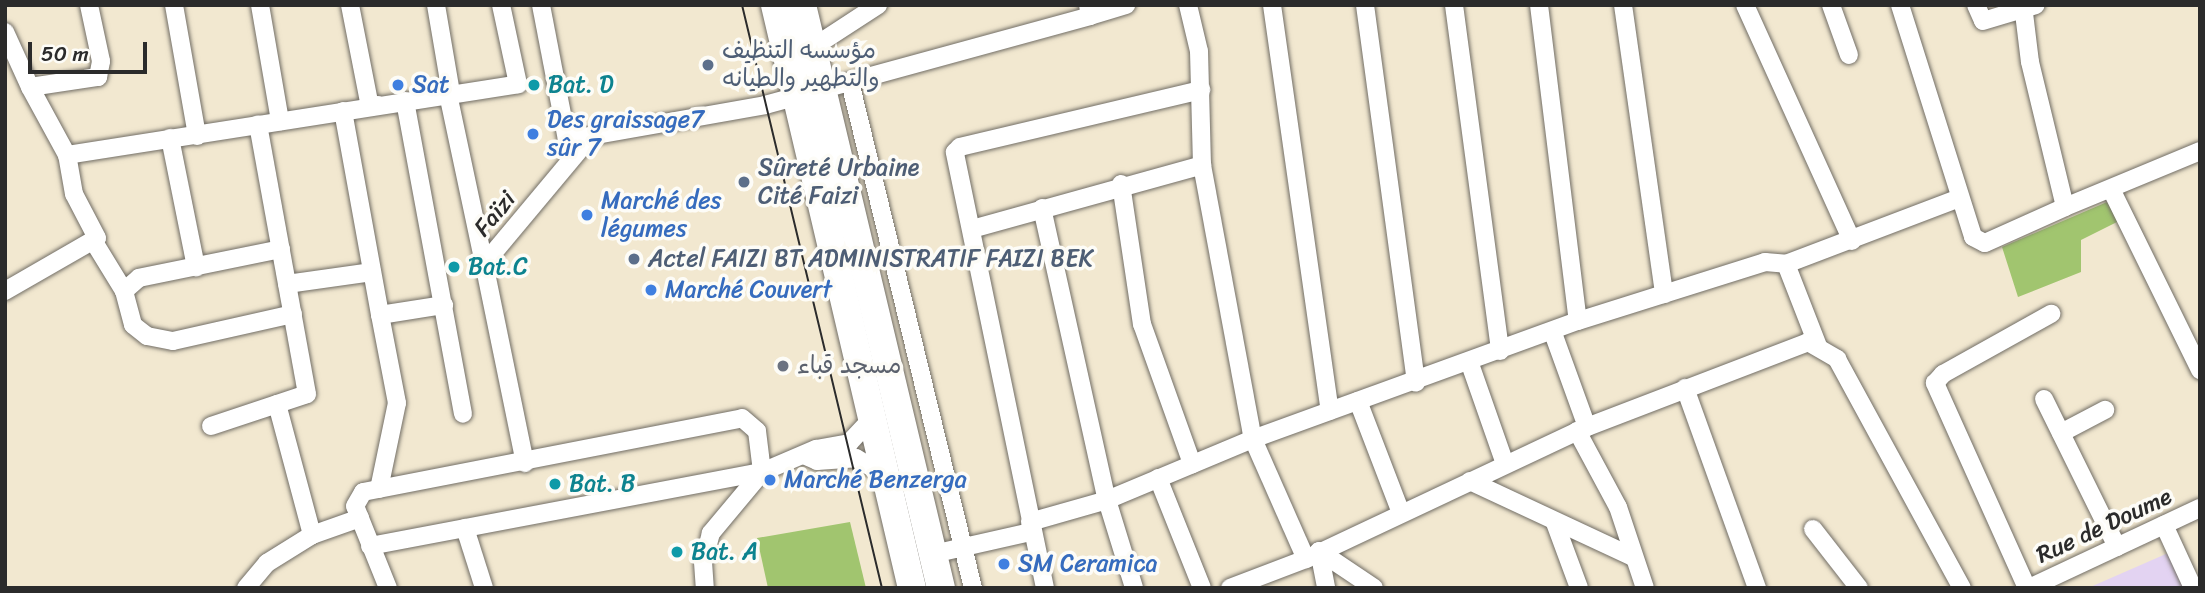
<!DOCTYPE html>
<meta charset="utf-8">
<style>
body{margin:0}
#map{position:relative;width:2205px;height:593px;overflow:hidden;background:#f2e8d0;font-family:Sriracha,"Playpen Sans Arabic",sans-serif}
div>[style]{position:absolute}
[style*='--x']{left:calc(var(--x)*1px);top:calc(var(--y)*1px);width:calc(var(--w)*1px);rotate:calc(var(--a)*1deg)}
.built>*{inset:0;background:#e3d3f2}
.green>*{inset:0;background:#a1c56f}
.roads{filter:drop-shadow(0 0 2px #716d65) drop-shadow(0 0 2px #716d65)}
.street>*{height:18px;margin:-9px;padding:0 9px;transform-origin:9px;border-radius:9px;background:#fff}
.primary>*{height:28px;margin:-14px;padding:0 14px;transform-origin:14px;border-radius:14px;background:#fff}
.tram>*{height:2px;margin:-1px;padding:0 1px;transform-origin:1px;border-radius:1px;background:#2b2b2b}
.dots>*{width:19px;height:19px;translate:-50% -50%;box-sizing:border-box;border:4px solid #fdfcf7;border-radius:50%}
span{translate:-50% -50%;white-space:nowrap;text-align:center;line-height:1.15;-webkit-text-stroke:7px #fdfcf7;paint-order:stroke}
.service-label{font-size:24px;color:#4e5e75}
.left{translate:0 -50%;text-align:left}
.shop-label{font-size:24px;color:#366cbe}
.culture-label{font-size:24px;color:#0d838f}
.street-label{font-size:24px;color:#2b2b2b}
.worship-label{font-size:24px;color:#5b616d}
.frame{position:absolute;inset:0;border:7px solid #2b2b2b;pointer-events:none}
.scale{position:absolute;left:28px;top:42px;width:119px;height:32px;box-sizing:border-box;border:4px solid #2b2b2b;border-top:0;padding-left:9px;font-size:21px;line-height:24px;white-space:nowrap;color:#2b2b2b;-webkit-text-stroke:5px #fdfcf7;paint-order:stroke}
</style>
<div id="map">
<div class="built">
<i style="clip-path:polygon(2170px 552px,2187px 588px,2088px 588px,2159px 557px)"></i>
</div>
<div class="green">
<i style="clip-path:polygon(2107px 202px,2119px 221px,2081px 240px,2081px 272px,2018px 297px,2002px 247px)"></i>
<i style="clip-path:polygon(850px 522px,866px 588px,768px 588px,757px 538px)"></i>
</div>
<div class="roads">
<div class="street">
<i style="--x:174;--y:5;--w:133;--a:80"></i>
<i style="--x:260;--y:5;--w:118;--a:80.2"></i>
<i style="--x:350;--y:5;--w:104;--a:78.9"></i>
<i style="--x:370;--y:107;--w:8;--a:-14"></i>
<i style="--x:436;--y:5;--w:89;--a:80.3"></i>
<i style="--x:451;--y:93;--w:10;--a:169"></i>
<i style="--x:541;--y:5;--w:137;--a:79.1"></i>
<i style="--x:567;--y:140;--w:201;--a:-10"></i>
<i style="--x:765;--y:105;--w:337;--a:-15.3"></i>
<i style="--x:1090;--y:16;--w:11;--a:-100"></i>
<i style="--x:1188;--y:5;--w:47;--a:76.6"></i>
<i style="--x:1199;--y:51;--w:114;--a:88.5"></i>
<i style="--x:1202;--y:165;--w:279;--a:79.5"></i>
<i style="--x:1253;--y:439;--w:131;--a:66.2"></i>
<i style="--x:1272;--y:5;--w:410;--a:81.9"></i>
<i style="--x:1365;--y:5;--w:381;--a:82.3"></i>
<i style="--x:1454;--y:5;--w:349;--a:82.4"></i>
<i style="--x:1539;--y:5;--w:318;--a:83"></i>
<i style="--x:1623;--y:5;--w:292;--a:81.9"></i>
<i style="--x:1745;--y:5;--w:259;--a:65.6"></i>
<i style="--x:1831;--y:5;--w:53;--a:70.2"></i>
<i style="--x:1900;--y:5;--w:243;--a:72.5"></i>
<i style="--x:1973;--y:237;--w:13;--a:27"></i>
<i style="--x:1985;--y:243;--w:88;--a:-24.2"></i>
<i style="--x:1976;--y:5;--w:17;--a:66"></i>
<i style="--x:1983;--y:21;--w:55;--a:-16.8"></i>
<i style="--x:2023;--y:5;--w:57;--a:83"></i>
<i style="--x:2030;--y:62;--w:149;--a:76.4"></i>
<i style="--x:2065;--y:207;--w:146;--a:-22.5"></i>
<i style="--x:1090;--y:16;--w:38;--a:-17"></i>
<i style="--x:5;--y:32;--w:60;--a:65.6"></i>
<i style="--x:812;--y:48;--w:79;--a:-33.1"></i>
<i style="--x:850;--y:82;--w:521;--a:76.34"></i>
<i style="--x:448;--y:94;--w:174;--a:78"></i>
<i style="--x:405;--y:101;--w:318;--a:79.5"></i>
<i style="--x:343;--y:111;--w:207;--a:79.7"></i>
<i style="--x:170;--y:138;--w:132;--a:78.6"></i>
<i style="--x:67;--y:155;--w:457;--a:-8.9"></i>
<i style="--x:518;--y:84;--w:81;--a:-102.1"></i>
<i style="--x:1121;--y:184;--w:142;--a:81.5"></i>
<i style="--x:1142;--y:324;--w:149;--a:70.3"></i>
<i style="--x:2111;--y:189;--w:202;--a:63.8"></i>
<i style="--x:1042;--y:208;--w:299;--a:77.5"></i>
<i style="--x:1107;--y:500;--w:92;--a:72.9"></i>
<i style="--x:972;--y:229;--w:239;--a:-15.5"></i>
<i style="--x:94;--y:242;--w:57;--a:58.5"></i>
<i style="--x:281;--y:249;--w:145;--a:168.5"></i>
<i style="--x:139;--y:278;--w:20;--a:139"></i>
<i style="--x:124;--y:291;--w:35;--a:75"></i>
<i style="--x:133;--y:325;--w:18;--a:38"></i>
<i style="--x:147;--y:336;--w:26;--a:11"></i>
<i style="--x:173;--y:341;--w:123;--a:-12.7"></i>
<i style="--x:1786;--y:264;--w:186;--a:-20.8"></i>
<i style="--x:287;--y:284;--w:86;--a:-8"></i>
<i style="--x:5;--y:291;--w:106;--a:-29.9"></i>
<i style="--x:97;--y:238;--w:50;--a:-117.6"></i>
<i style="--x:74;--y:194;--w:40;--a:-100"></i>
<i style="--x:67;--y:155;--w:77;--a:-118.6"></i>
<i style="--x:30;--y:87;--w:69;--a:-8.4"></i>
<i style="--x:98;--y:77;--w:16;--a:-79"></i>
<i style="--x:101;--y:61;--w:57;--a:-102.1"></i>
<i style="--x:1553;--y:333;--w:100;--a:70.1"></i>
<i style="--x:1470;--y:364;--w:106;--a:70.7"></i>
<i style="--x:1685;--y:388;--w:213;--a:70.2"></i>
<i style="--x:2044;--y:399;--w:165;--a:63.7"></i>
<i style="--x:1358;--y:401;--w:120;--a:69"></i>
<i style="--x:277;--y:404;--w:136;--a:75"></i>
<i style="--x:211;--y:426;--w:101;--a:-18.4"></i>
<i style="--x:307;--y:394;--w:274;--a:-100.3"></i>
<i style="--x:1577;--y:431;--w:86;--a:61.7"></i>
<i style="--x:1618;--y:507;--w:85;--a:71.6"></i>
<i style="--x:2061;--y:433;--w:50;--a:-27.6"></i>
<i style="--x:806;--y:456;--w:12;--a:24"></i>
<i style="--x:817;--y:461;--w:39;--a:-4"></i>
<i style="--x:856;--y:458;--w:31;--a:31"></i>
<i style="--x:525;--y:463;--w:203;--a:-101.6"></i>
<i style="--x:484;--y:264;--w:168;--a:-50.1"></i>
<i style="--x:1158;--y:478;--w:118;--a:68.2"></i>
<i style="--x:1470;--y:481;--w:180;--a:25"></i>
<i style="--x:379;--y:489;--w:88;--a:-78.2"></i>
<i style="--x:397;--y:403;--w:90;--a:-100.9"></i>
<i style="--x:380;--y:315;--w:65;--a:-8.9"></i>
<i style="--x:1030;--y:522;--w:80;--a:-15.9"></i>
<i style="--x:1107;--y:500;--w:158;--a:-22.7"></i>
<i style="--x:1253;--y:439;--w:346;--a:-20"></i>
<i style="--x:1578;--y:321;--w:196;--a:-17.5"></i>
<i style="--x:1765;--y:262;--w:21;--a:5"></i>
<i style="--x:1786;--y:264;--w:88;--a:68.7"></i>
<i style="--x:1555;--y:523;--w:69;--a:69.7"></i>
<i style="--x:2164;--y:525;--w:69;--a:65.3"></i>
<i style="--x:465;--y:528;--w:63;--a:72.4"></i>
<i style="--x:1813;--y:529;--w:75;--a:52.1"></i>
<i style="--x:370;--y:546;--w:399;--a:-10.7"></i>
<i style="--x:762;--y:472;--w:59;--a:-23.1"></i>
<i style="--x:816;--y:449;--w:34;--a:-10"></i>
<i style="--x:849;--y:443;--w:33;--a:-47"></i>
<i style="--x:1319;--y:551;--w:66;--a:33.9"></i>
<i style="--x:1319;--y:551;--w:38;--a:79"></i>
<i style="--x:933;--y:554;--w:100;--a:-12.7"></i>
<i style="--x:246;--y:588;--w:33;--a:-50"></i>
<i style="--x:267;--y:563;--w:53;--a:-31.9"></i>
<i style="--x:312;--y:535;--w:51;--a:-19.5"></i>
<i style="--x:388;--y:588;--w:88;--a:-111.9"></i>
<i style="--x:355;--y:506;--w:16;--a:-60"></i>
<i style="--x:363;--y:492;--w:386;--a:-11"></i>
<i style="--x:742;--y:418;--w:20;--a:41"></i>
<i style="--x:757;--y:431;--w:41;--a:83"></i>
<i style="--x:762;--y:472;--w:80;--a:129.9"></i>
<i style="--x:711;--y:533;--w:30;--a:105"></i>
<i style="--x:703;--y:562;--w:26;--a:86"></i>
<i style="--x:1045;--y:588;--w:445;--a:-101.7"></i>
<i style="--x:955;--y:152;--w:7;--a:-45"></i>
<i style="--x:960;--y:147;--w:248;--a:-13.3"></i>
<i style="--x:1230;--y:588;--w:81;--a:-20.9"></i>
<i style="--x:1306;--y:559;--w:310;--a:-25.2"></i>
<i style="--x:1587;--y:427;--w:237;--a:-21"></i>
<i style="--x:1808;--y:342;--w:34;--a:30"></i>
<i style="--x:1837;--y:359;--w:261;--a:61.4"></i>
<i style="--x:2027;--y:588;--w:225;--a:-114.2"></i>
<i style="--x:1935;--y:383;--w:12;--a:-48"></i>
<i style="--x:1943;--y:374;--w:124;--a:-29.1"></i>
<i style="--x:2029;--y:588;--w:189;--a:-25.1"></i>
</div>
<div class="primary">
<i style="--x:775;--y:5;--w:599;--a:76.78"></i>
<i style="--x:802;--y:5;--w:599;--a:76.59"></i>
</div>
</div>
<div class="tram">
<i style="--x:742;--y:5;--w:600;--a:76.5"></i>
</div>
<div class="dots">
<i style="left:708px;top:65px;background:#5c6f8a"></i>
<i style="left:398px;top:85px;background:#3f7fe0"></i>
<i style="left:534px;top:85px;background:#0f9aa8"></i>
<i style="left:533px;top:134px;background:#3f7fe0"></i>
<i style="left:744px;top:182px;background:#5c6f8a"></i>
<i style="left:587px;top:215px;background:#3f7fe0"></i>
<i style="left:634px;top:259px;background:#5c6f8a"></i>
<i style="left:454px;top:267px;background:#0f9aa8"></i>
<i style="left:651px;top:290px;background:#3f7fe0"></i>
<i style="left:783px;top:366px;background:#6b7280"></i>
<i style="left:770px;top:480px;background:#3f7fe0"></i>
<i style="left:555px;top:484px;background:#0f9aa8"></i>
<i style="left:677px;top:552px;background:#0f9aa8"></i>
<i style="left:1004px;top:564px;background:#3f7fe0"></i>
</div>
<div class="service-label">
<span class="left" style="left:722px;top:65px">مؤسسه التنظيف<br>والتطهير والطيانه</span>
<span class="left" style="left:758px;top:182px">Sûreté Urbaine<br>Cité Faizi</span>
<span class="left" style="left:648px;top:259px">Actel FAIZI BT ADMINISTRATIF FAIZI BEK</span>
</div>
<div class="shop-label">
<span class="left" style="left:412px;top:85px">Sat</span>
<span class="left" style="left:547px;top:134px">Des graissage7<br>sûr 7</span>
<span class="left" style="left:601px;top:215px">Marché des<br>légumes</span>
<span class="left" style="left:665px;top:290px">Marché Couvert</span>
<span class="left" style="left:784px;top:480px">Marché Benzerga</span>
<span class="left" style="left:1018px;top:564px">SM Ceramica</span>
</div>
<div class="culture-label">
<span class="left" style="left:548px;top:85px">Bat. D</span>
<span class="left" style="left:468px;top:267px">Bat.C</span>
<span class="left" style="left:569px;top:484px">Bat. B</span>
<span class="left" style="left:691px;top:552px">Bat. A</span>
</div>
<div class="street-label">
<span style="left:495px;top:214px;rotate:-50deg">Faïzi</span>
<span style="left:2104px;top:526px;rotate:-25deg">Rue de Doume</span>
</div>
<div class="worship-label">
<span class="left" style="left:797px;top:366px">مسجد قباء</span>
</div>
<div class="frame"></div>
<div class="scale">50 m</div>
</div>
